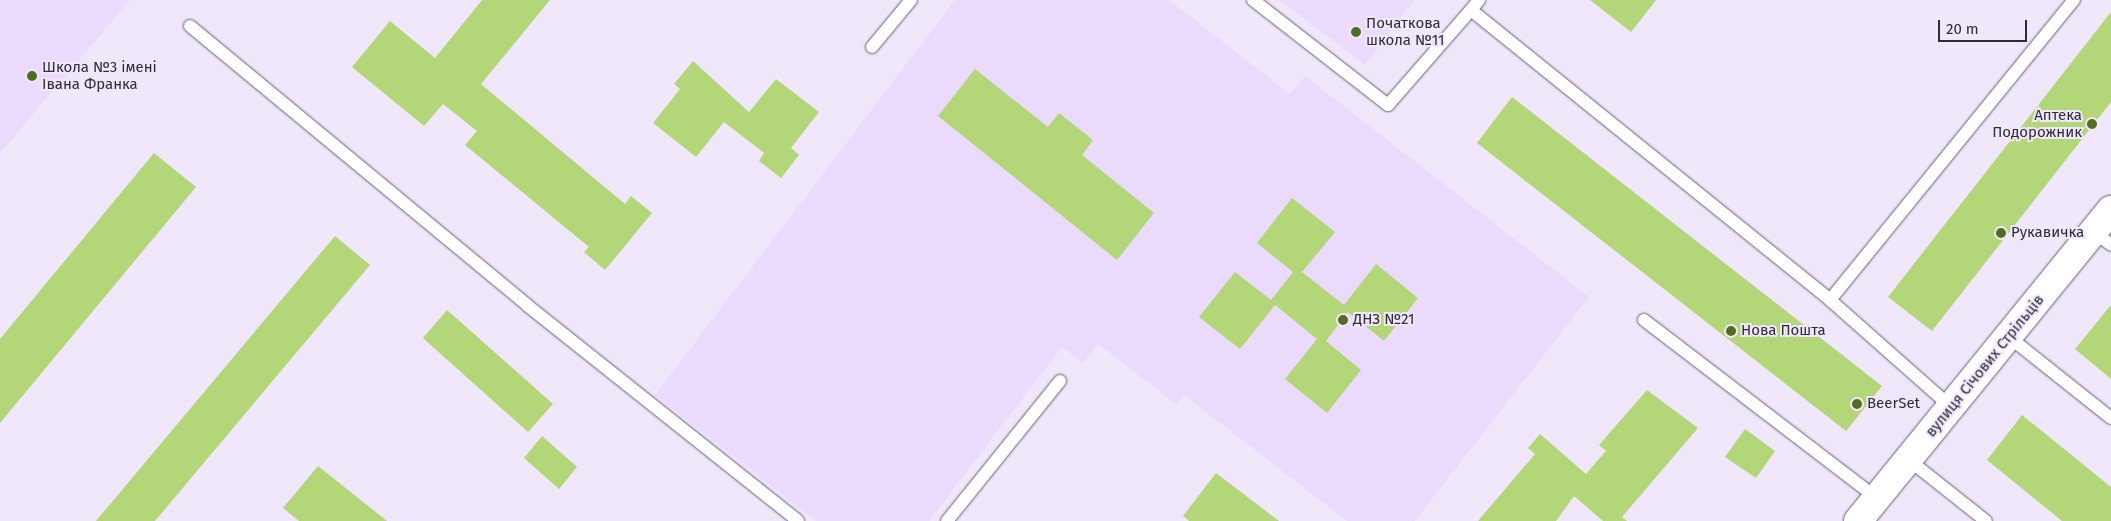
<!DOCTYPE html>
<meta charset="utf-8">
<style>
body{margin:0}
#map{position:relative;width:2111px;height:521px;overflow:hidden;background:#f0e7fb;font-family:"Fira Sans",sans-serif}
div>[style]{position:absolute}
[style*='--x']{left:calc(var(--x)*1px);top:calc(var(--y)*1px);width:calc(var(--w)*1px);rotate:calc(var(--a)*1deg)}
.built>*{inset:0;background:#eadbfc}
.building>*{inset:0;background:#b2d678}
.roads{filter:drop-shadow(0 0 1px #685e74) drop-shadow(0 0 1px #685e74)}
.service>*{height:12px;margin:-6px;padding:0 6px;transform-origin:6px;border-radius:6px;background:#fff}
.tertiary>*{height:28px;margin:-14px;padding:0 14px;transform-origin:14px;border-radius:14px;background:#fff}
.dots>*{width:14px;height:14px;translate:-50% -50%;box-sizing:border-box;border:2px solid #f0e7fb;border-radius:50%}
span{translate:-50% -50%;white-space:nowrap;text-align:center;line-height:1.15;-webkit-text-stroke:4px #f0e7fb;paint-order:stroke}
.poi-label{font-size:15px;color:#2f2a34}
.left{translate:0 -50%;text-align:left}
.right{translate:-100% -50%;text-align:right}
.street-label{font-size:15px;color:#2f2a34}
.scale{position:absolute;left:1938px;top:20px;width:89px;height:22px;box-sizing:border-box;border:2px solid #2f2a34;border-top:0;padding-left:6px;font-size:15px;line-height:18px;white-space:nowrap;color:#2f2a34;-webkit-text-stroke:4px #f0e7fb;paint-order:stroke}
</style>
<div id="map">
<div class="built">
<i style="clip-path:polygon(0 0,130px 0,0 153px)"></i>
<i style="clip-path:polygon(955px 0,1169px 0,1290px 94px,1305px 76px,1589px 297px,1415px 521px,1347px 521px,1184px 395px,1176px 404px,1098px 344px,1083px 363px,1062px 347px,929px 521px,816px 521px,655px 395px)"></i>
<i style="clip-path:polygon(1280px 0,1414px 0,1365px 65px)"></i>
</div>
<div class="building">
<i style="clip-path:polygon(482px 0,550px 0,481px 84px,625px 204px,631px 196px,652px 213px,605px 270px,584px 252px,589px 247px,465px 145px,477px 131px,443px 104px,424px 126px,352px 67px,390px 21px,435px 58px)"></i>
<i style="clip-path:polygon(1590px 0,1656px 0,1631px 32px)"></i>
<i style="clip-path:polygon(2111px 12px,2111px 102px,1932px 331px,1888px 297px)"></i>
<i style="clip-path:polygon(693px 61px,749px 112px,776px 79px,819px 112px,791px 148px,799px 155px,781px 178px,759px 161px,764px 153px,724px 122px,696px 157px,653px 123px,680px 89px,674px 84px)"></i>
<i style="clip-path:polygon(975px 69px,1048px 127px,1059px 113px,1093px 140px,1082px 155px,1154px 213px,1117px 260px,938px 116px)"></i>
<i style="clip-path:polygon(1512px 97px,1882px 386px,1846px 431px,1477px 143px)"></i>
<i style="clip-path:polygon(154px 153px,196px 187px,0 423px,0 339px)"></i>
<i style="clip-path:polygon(1292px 198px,1335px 232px,1302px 272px,1344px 305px,1376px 264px,1418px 298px,1384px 341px,1348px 312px,1326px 341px,1361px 370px,1327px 413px,1285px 379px,1317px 339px,1275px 305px,1240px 349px,1199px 317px,1235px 272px,1271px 300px,1293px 272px,1257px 243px)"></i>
<i style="clip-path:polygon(335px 236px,370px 265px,155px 521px,96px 521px)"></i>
<i style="clip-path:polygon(2111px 305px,2111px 379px,2075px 349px)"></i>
<i style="clip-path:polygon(447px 310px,553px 404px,528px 432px,423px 338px)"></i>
<i style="clip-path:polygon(1647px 390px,1698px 428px,1622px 517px,1627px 521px,1603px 521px,1574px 496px,1556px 521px,1478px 521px,1535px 454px,1528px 448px,1540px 434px,1586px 474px,1606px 451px,1599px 445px)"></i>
<i style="clip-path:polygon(2022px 415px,2111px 487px,2111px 521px,2062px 521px,1987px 460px)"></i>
<i style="clip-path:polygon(1745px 429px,1775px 451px,1756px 478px,1725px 457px)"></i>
<i style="clip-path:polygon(542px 436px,577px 467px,559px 489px,524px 458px)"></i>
<i style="clip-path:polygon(318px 466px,387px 521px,299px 521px,283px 508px)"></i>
<i style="clip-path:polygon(1216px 473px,1279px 521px,1189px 521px,1183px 516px)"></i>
</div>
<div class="roads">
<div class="service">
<i style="--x:1253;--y:0;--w:171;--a:37.9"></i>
<i style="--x:1388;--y:105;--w:126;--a:-48.9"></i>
<i style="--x:1479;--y:0;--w:13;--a:129"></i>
<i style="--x:1471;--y:10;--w:461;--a:38.9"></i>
<i style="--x:1830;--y:300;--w:162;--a:41.5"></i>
<i style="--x:190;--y:26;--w:439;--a:39.6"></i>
<i style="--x:528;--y:306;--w:345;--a:38.5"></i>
<i style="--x:872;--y:47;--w:61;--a:-50.3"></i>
<i style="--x:2094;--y:232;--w:21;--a:37"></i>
<i style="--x:1830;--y:300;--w:387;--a:-50.9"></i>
<i style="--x:1644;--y:320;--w:293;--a:37.4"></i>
<i style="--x:2009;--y:337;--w:130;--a:38.5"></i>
<i style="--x:1909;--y:460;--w:98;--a:38.4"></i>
<i style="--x:947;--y:521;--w:180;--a:-51.1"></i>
</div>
<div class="tertiary">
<i style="--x:1858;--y:521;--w:401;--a:-50.9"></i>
</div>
</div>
<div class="dots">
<i style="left:1356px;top:32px;background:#536d20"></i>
<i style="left:32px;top:76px;background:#536d20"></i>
<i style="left:2092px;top:124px;background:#536d20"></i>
<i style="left:2001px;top:233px;background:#536d20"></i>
<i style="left:1343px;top:320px;background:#536d20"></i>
<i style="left:1731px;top:331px;background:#536d20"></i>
<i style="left:1857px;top:404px;background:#536d20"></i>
</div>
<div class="poi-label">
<span class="left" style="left:1366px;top:32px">Початкова<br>школа №11</span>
<span class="left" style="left:42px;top:76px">Школа №3 імені<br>Івана Франка</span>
<span class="right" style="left:2082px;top:124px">Аптека<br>Подорожник</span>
<span class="left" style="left:2011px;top:233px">Рукавичка</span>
<span class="left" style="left:1353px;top:320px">ДНЗ №21</span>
<span class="left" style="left:1741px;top:331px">Нова Пошта</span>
<span class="left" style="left:1867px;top:404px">BeerSet</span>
</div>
<div class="street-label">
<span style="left:1985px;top:366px;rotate:-51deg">вулиця Січових Стрільців</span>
</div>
<div class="scale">20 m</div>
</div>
